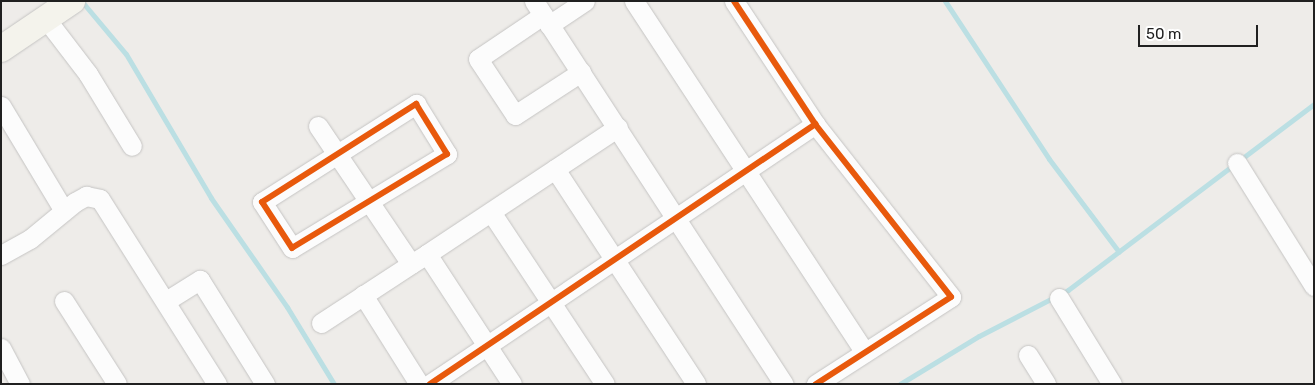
<!DOCTYPE html>
<style>
body{margin:0}
#map{position:relative;width:1315px;height:385px;overflow:hidden;background:#eeece9;font-family:Rubik,sans-serif}
div>[style]{position:absolute}
[style*='--x']{left:calc(var(--x)*1px);top:calc(var(--y)*1px);width:calc(var(--w)*1px);rotate:calc(var(--a)*1deg)}
.stream>*{height:5px;margin:-2.5px;padding:0 2.5px;transform-origin:2.5px;border-radius:2.5px;background:#bbdfe3}
.roads{filter:drop-shadow(0 0 1px #c5c4c3) drop-shadow(0 0 1px #c5c4c3)}
.street>*{height:19px;margin:-9.5px;padding:0 9.5px;transform-origin:9.5px;border-radius:9.5px;background:#fcfcfc}
.secondary>*{height:26px;margin:-13px;padding:0 13px;transform-origin:13px;border-radius:13px;background:#f4f3ec}
.cycleway>*{height:6px;margin:-3px;padding:0 3px;transform-origin:3px;border-radius:3px;background:#e8590c}
span{translate:-50% -50%;white-space:nowrap;text-align:center;line-height:1.15;-webkit-text-stroke:4px #fff;paint-order:stroke}
.frame{position:absolute;inset:0;border:2px solid #202020;pointer-events:none}
.scale{position:absolute;left:1138px;top:25px;width:120px;height:22px;box-sizing:border-box;border:2px solid #202020;border-top:0;padding-left:6px;font-size:15px;line-height:18px;white-space:nowrap;color:#202020;-webkit-text-stroke:4px #fff;paint-order:stroke}
</style>
<div id="map">
<div class="stream">
<i style="--x:945;--y:1;--w:189;--a:56.6"></i>
<i style="--x:1049;--y:159;--w:116;--a:53"></i>
<i style="--x:84;--y:4;--w:65;--a:50"></i>
<i style="--x:126;--y:54;--w:167;--a:59.4"></i>
<i style="--x:211;--y:198;--w:133;--a:55.1"></i>
<i style="--x:287;--y:307;--w:90;--a:58.6"></i>
<i style="--x:900;--y:384;--w:92;--a:-31.3"></i>
<i style="--x:979;--y:336;--w:100;--a:-27.3"></i>
<i style="--x:1068;--y:290;--w:308;--a:-37.1"></i>
</div>
<div class="roads">
<div class="street">
<i style="--x:534;--y:1;--w:457;--a:56.9"></i>
<i style="--x:634;--y:1;--w:420;--a:56.7"></i>
<i style="--x:734;--y:1;--w:147;--a:56.6"></i>
<i style="--x:815;--y:124;--w:220;--a:51.8"></i>
<i style="--x:951;--y:297;--w:161;--a:147.2"></i>
<i style="--x:543;--y:15;--w:78;--a:145.9"></i>
<i style="--x:478;--y:59;--w:67;--a:56.5"></i>
<i style="--x:515;--y:115;--w:79;--a:-33.1"></i>
<i style="--x:46;--y:19;--w:69;--a:52.6"></i>
<i style="--x:88;--y:74;--w:84;--a:58.6"></i>
<i style="--x:549;--y:25;--w:43;--a:-33.7"></i>
<i style="--x:416;--y:104;--w:59;--a:58.2"></i>
<i style="--x:447;--y:154;--w:181;--a:148.8"></i>
<i style="--x:292;--y:248;--w:55;--a:-123.1"></i>
<i style="--x:262;--y:202;--w:183;--a:-32.5"></i>
<i style="--x:1;--y:106;--w:122;--a:59"></i>
<i style="--x:318;--y:126;--w:166;--a:56"></i>
<i style="--x:411;--y:264;--w:19;--a:-32"></i>
<i style="--x:427;--y:254;--w:155;--a:56.8"></i>
<i style="--x:1237;--y:163;--w:145;--a:58"></i>
<i style="--x:555;--y:169;--w:257;--a:56.7"></i>
<i style="--x:491;--y:212;--w:206;--a:56.5"></i>
<i style="--x:427;--y:254;--w:229;--a:-33.6"></i>
<i style="--x:1;--y:255;--w:33;--a:-29"></i>
<i style="--x:30;--y:239;--w:58;--a:-39.4"></i>
<i style="--x:75;--y:202;--w:13;--a:-29"></i>
<i style="--x:86;--y:196;--w:14;--a:12"></i>
<i style="--x:100;--y:199;--w:219;--a:57.7"></i>
<i style="--x:363;--y:295;--w:105;--a:57.8"></i>
<i style="--x:1059;--y:298;--w:101;--a:58.4"></i>
<i style="--x:64;--y:301;--w:98;--a:57.4"></i>
<i style="--x:166;--y:301;--w:40;--a:-32"></i>
<i style="--x:200;--y:280;--w:123;--a:58"></i>
<i style="--x:321;--y:323;--w:108;--a:-33.2"></i>
<i style="--x:1;--y:348;--w:41;--a:62.2"></i>
<i style="--x:1028;--y:355;--w:34;--a:58"></i>
<i style="--x:430;--y:384;--w:465;--a:-34"></i>
</div>
<div class="secondary">
<i style="--x:1;--y:49;--w:86;--a:-34.1"></i>
</div>
</div>
<div class="cycleway">
<i style="--x:734;--y:1;--w:147;--a:56.6"></i>
<i style="--x:815;--y:124;--w:220;--a:51.8"></i>
<i style="--x:951;--y:297;--w:161;--a:147.2"></i>
<i style="--x:416;--y:104;--w:59;--a:58.2"></i>
<i style="--x:447;--y:154;--w:181;--a:148.8"></i>
<i style="--x:292;--y:248;--w:55;--a:-123.1"></i>
<i style="--x:262;--y:202;--w:183;--a:-32.5"></i>
<i style="--x:430;--y:384;--w:465;--a:-34"></i>
</div>
<div class="frame"></div>
<div class="scale">50 m</div>
</div>
